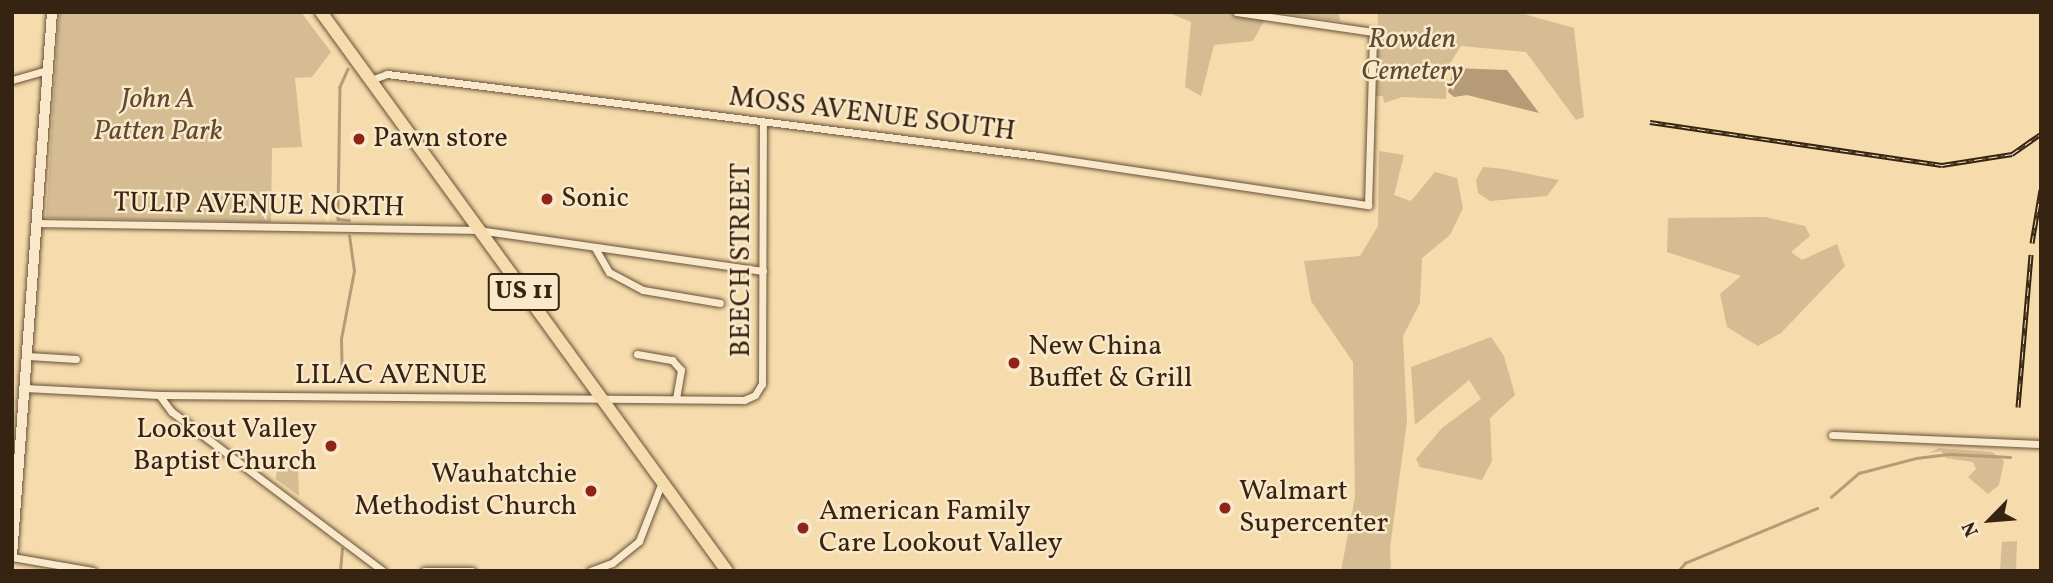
<!DOCTYPE html>
<style>
body{margin:0}
#map{position:relative;width:2053px;height:583px;overflow:hidden;background:#f6dbac;font-family:Vollkorn,serif}
div>[style]{position:absolute}
[style*='--x']{left:calc(var(--x)*1px);top:calc(var(--y)*1px);width:calc(var(--w)*1px);rotate:calc(var(--a)*1deg)}
.green>*{inset:0;background:#d5bc92}
.water>*{inset:0;background:#b59c77}
.stream>*{height:2.5px;margin:-1.25px;padding:0 1.25px;transform-origin:1.25px;border-radius:1.25px;background:#b59c77}
.roads{filter:drop-shadow(0 0 2px #665138) drop-shadow(0 0 2px #665138)}
.street>*{height:7px;margin:-3.5px;padding:0 3.5px;transform-origin:3.5px;border-radius:3.5px;background:#f9e8c9}
.secondary>*{height:10px;margin:-5px;padding:0 5px;transform-origin:5px;border-radius:5px;background:#f9e8c9}
.primary>*{height:12px;margin:-6px;padding:0 6px;transform-origin:6px;border-radius:6px;background:#f6dbac}
.rail>*{height:5px;margin-top:-2.5px;transform-origin:0;background:repeating-linear-gradient(90deg,#f9e8c9 0 8px,#362311 0 16px);box-sizing:border-box;border-block:2px solid #362311}
.dots>*{width:19px;height:19px;translate:-50% -50%;box-sizing:border-box;border:4px solid #f9e8c9;border-radius:50%}
span{translate:-50% -50%;white-space:nowrap;text-align:center;line-height:1.15;-webkit-text-stroke:5px #f9e8c9;paint-order:stroke}
.shield-label span{padding:2px 5px;background:#f9e8c9;border:2px solid;border-radius:5px;-webkit-text-stroke-width:0}
.shield-label{font-size:26px;color:#362311;font-weight:700}
.park-label{font-size:28px;color:#5e4931;font-style:italic}
.street-label{font-size:28px;color:#362311}
.poi-label{font-size:28px;color:#362311}
.left{translate:0 -50%;text-align:left}
.right{translate:-100% -50%;text-align:right}
.frame{position:absolute;inset:0;border:14px solid #362311;pointer-events:none}
.north{position:absolute;left:1955px;top:485px;width:70px;height:70px;-webkit-text-stroke:5px #f9e8c9;paint-order:stroke;rotate:245deg;font-size:19px;font-weight:700;line-height:28px;text-align:center;color:#362311}
.north::after{content:'';display:block;margin:auto;width:24px;height:32px;background:#362311;clip-path:polygon(50% 0,100% 100%,50% 72%,0 100%)}
</style>
<div id="map">
<div class="green">
<i style="clip-path:polygon(59px 12px,301px 12px,331px 52px,312px 77px,295px 78px,302px 147px,272px 148px,271px 222px,46px 218px)"></i>
<i style="clip-path:polygon(1167px 12px,1269px 12px,1253px 41px,1214px 45px,1201px 96px,1185px 87px,1191px 22px)"></i>
<i style="clip-path:polygon(1273px 12px,1339px 12px,1340px 21px)"></i>
<i style="clip-path:polygon(1517px 12px,1574px 28px,1584px 117px,1576px 120px,1526px 52px,1461px 46px,1447px 68px,1446px 99px,1402px 97px,1384px 103px,1383px 96px,1376px 96px,1378px 13px)"></i>
<i style="clip-path:polygon(1379px 151px,1404px 155px,1394px 195px,1411px 201px,1435px 172px,1457px 178px,1463px 208px,1450px 235px,1422px 258px,1420px 303px,1403px 336px,1407px 421px,1390px 548px,1391px 571px,1341px 571px,1355px 497px,1353px 362px,1311px 301px,1304px 261px,1360px 256px,1378px 226px)"></i>
<i style="clip-path:polygon(1483px 167px,1504px 169px,1559px 180px,1547px 196px,1490px 201px,1478px 193px,1476px 180px)"></i>
<i style="clip-path:polygon(1765px 217px,1805px 226px,1810px 236px,1791px 252px,1802px 260px,1837px 244px,1845px 266px,1781px 333px,1758px 346px,1727px 327px,1720px 294px,1741px 276px,1667px 252px,1668px 218px)"></i>
<i style="clip-path:polygon(1491px 337px,1504px 356px,1515px 395px,1490px 418px,1492px 461px,1482px 480px,1420px 467px,1416px 459px,1442px 428px,1481px 399px,1469px 380px,1415px 425px,1411px 367px)"></i>
<i style="clip-path:polygon(1939px 448px,1992px 452px,2004px 461px,1999px 485px,1988px 494px,1968px 477px,1976px 469px,1973px 462px,1946px 458px,1941px 451px,1929px 453px)"></i>
<i style="clip-path:polygon(277px 467px,298px 468px,299px 496px,276px 479px)"></i>
<i style="clip-path:polygon(2017px 541px,2016px 571px,2000px 571px,2002px 542px)"></i>
</div>
<div class="water">
<i style="clip-path:polygon(1453px 68px,1507px 70px,1539px 113px,1467px 95px,1454px 97px,1448px 92px)"></i>
</div>
<div class="stream">
<i style="--x:348;--y:69;--w:20;--a:114"></i>
<i style="--x:340;--y:87;--w:132;--a:90.9"></i>
<i style="--x:338;--y:219;--w:11;--a:5"></i>
<i style="--x:342;--y:384;--w:45;--a:-91.3"></i>
<i style="--x:341;--y:339;--w:69;--a:-79.2"></i>
<i style="--x:354;--y:271;--w:35;--a:-98"></i>
<i style="--x:1831;--y:497;--w:37;--a:-41"></i>
<i style="--x:1859;--y:473;--w:59;--a:-14.7"></i>
<i style="--x:1916;--y:458;--w:35;--a:-7"></i>
<i style="--x:1951;--y:454;--w:59;--a:2.9"></i>
<i style="--x:340;--y:571;--w:22;--a:-85"></i>
<i style="--x:1678;--y:571;--w:11;--a:-49"></i>
<i style="--x:1685;--y:563;--w:143;--a:-22.6"></i>
</div>
<div class="roads">
<div class="street">
<i style="--x:12;--y:80;--w:37;--a:-16"></i>
<i style="--x:371;--y:80;--w:17;--a:-21"></i>
<i style="--x:387;--y:74;--w:657;--a:7.17"></i>
<i style="--x:1039;--y:156;--w:333;--a:8.5"></i>
<i style="--x:1368;--y:205;--w:173;--a:-88.3"></i>
<i style="--x:1373;--y:32;--w:138;--a:-171.7"></i>
<i style="--x:38;--y:223;--w:440;--a:0.9"></i>
<i style="--x:478;--y:230;--w:288;--a:8.2"></i>
<i style="--x:595;--y:248;--w:28;--a:60"></i>
<i style="--x:609;--y:272;--w:38;--a:28"></i>
<i style="--x:643;--y:290;--w:78;--a:9.6"></i>
<i style="--x:637;--y:354;--w:36;--a:10"></i>
<i style="--x:672;--y:360;--w:13;--a:48"></i>
<i style="--x:681;--y:370;--w:29;--a:100"></i>
<i style="--x:28;--y:356;--w:48;--a:3.6"></i>
<i style="--x:25;--y:388;--w:134;--a:3"></i>
<i style="--x:159;--y:395;--w:585;--a:0.49"></i>
<i style="--x:744;--y:400;--w:12;--a:-24"></i>
<i style="--x:755;--y:395;--w:13;--a:-58"></i>
<i style="--x:762;--y:384;--w:261;--a:-89.8"></i>
<i style="--x:159;--y:395;--w:21;--a:53"></i>
<i style="--x:172;--y:412;--w:264;--a:37"></i>
<i style="--x:1832;--y:435;--w:209;--a:2.5"></i>
<i style="--x:12;--y:557;--w:82;--a:9.8"></i>
<i style="--x:424;--y:571;--w:48;--a:0"></i>
<i style="--x:590;--y:571;--w:23;--a:-20"></i>
<i style="--x:612;--y:563;--w:35;--a:-39"></i>
<i style="--x:639;--y:541;--w:63;--a:-68.7"></i>
</div>
<div class="secondary">
<i style="--x:12;--y:556;--w:545;--a:-85.79"></i>
</div>
<div class="primary">
<i style="--x:321;--y:12;--w:691;--a:54.01"></i>
</div>
</div>
<div class="rail">
<i style="--x:1650;--y:122;--w:295;--a:8.4"></i>
<i style="--x:1942;--y:165;--w:71;--a:-8.9"></i>
<i style="--x:2012;--y:154;--w:35;--a:-35"></i>
<i style="--x:2032;--y:243;--w:54;--a:-80.4"></i>
<i style="--x:2018;--y:407;--w:153;--a:-85.1"></i>
</div>
<div class="dots">
<i style="left:359px;top:139px;background:#8f2418"></i>
<i style="left:547px;top:199px;background:#8f2418"></i>
<i style="left:1014px;top:363px;background:#8f2418"></i>
<i style="left:331px;top:446px;background:#8f2418"></i>
<i style="left:591px;top:491px;background:#8f2418"></i>
<i style="left:1225px;top:508px;background:#8f2418"></i>
<i style="left:803px;top:528px;background:#8f2418"></i>
</div>
<div class="shield-label">
<span style="left:524px;top:292px">US 11</span>
</div>
<div class="park-label">
<span style="left:1412px;top:56px">Rowden<br>Cemetery</span>
<span style="left:158px;top:116px">John A<br>Patten Park</span>
</div>
<div class="street-label">
<span style="left:872px;top:115px;rotate:7deg">MOSS AVENUE SOUTH</span>
<span style="left:259px;top:206px;rotate:1deg">TULIP AVENUE NORTH</span>
<span style="left:742px;top:260px;rotate:-90deg">BEECH STREET</span>
<span style="left:391px;top:376px">LILAC AVENUE</span>
</div>
<div class="poi-label">
<span class="left" style="left:373px;top:139px">Pawn store</span>
<span class="left" style="left:561px;top:199px">Sonic</span>
<span class="left" style="left:1028px;top:363px">New China<br>Buffet &amp; Grill</span>
<span class="right" style="left:317px;top:446px">Lookout Valley<br>Baptist Church</span>
<span class="right" style="left:577px;top:491px">Wauhatchie<br>Methodist Church</span>
<span class="left" style="left:1239px;top:508px">Walmart<br>Supercenter</span>
<span class="left" style="left:819px;top:528px">American Family<br>Care Lookout Valley</span>
</div>
<div class="frame"></div>
<div class="north">N</div>
</div>
